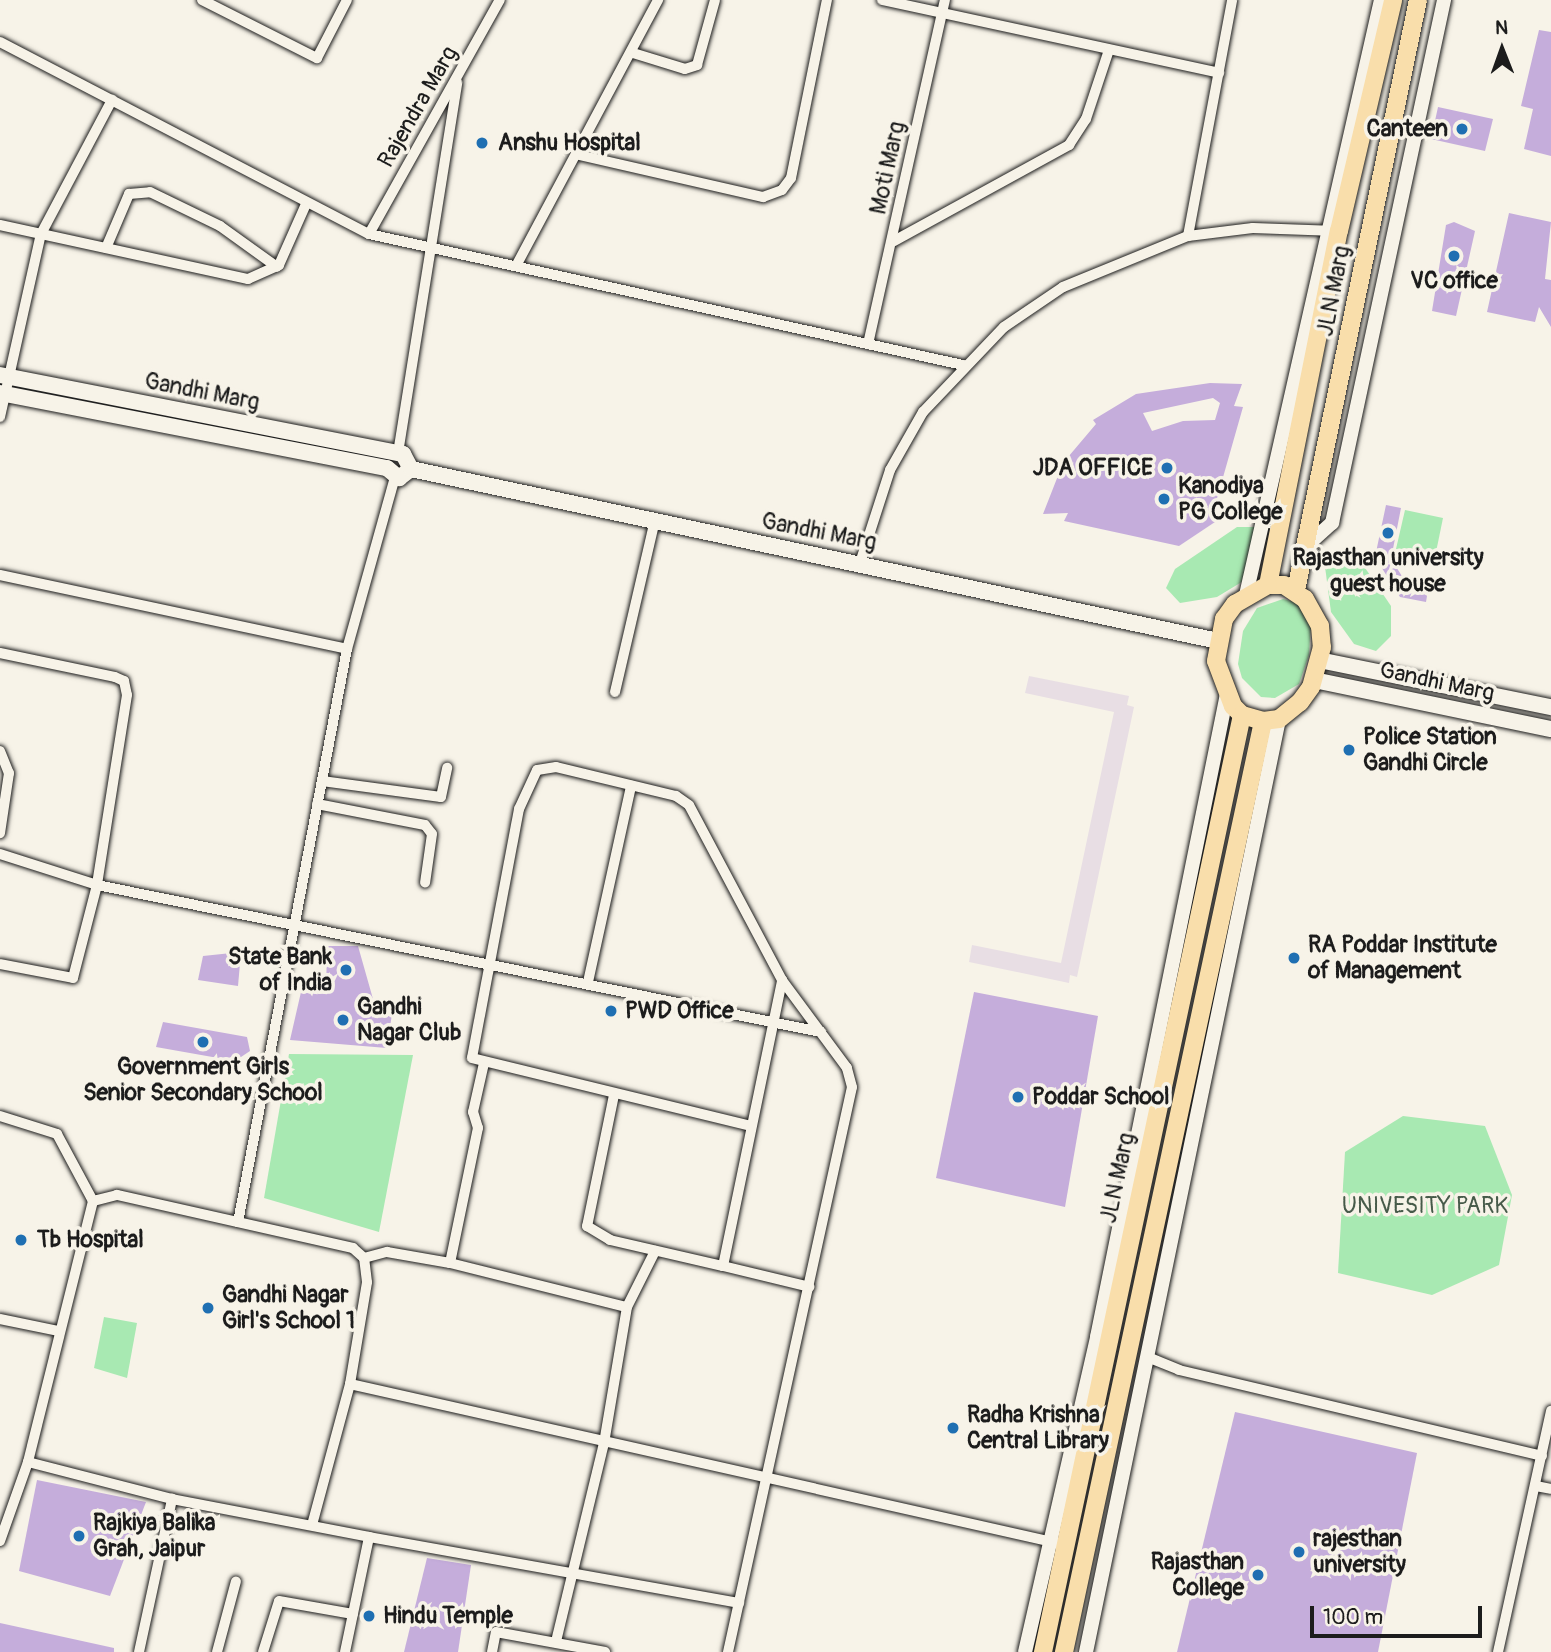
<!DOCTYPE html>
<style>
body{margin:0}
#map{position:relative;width:1551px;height:1652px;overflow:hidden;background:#f7f3e8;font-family:Pangolin,sans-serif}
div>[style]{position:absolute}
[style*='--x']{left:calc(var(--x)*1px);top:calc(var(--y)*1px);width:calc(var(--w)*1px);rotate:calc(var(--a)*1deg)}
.built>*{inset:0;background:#e8dee4}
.green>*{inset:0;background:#a8e9b2}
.building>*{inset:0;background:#c5addb}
.roads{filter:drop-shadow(0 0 2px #1c1c1c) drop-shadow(0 0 2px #1c1c1c)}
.minor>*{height:10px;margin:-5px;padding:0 5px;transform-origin:5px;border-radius:5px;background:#f7f3e8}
.tertiary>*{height:14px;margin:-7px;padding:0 7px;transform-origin:7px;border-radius:7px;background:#f7f3e8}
.secondary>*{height:16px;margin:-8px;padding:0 8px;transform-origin:8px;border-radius:8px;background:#f7f3e8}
.primary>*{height:18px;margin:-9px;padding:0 9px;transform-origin:9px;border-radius:9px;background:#f9deab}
.dots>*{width:19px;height:19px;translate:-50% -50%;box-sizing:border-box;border:4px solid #f7f3e8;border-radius:50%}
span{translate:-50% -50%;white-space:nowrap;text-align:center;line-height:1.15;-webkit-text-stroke:7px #f7f3e8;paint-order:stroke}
.street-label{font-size:23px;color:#1c1c1c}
.poi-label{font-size:23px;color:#1c1c1c;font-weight:700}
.right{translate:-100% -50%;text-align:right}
.left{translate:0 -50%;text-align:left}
.park-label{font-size:23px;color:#465a49}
.north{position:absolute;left:1467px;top:14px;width:70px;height:70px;-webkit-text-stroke:5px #f7f3e8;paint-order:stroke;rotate:359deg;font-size:19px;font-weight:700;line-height:28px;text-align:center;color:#1c1c1c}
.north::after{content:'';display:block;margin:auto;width:24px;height:32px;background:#1c1c1c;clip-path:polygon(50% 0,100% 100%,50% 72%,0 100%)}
.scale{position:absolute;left:1310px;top:1606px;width:172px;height:32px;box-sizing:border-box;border:4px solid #1c1c1c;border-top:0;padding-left:9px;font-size:21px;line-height:24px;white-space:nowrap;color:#1c1c1c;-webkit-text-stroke:5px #f7f3e8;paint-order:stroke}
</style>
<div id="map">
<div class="built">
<i style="clip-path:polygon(1029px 676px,1129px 696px,1127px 705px,1134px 707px,1077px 977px,1070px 975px,1069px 983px,969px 962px,972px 945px,1061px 963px,1114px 712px,1025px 693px)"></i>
</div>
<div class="green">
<i style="clip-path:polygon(1405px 510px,1443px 518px,1435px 557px,1396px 549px)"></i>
<i style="clip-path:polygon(1237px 527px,1257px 527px,1245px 580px,1217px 597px,1180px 603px,1166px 588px,1175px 569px)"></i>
<i style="clip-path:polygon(1337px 552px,1357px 556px,1391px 606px,1391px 636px,1376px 651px,1354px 644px,1331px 612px,1324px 559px)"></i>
<i style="clip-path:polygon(1283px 599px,1295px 602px,1311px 622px,1309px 655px,1299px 684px,1275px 698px,1261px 697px,1242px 678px,1238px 664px,1243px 631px,1257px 608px)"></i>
<i style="clip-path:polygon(289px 1054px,413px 1055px,379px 1232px,264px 1198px)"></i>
<i style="clip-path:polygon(1403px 1116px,1485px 1126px,1512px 1195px,1499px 1265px,1432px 1295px,1338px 1273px,1345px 1152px)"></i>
<i style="clip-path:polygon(104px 1317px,137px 1323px,127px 1378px,94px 1368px)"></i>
</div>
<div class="building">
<i style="clip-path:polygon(1539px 30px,1551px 32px,1551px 156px,1524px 149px,1533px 109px,1521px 106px)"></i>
<i style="clip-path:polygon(1438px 107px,1493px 119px,1485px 151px,1431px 139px)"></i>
<i style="clip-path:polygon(1509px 213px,1551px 222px,1545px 279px,1551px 280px,1551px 327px,1539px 307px,1535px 322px,1487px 312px)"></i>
<i style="clip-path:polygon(1454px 222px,1475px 231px,1456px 316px,1432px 311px,1446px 225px)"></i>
<i style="clip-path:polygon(evenodd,1210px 383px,1242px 384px,1234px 406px,1243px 407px,1214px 509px,1217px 514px,1212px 516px,1215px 522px,1179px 546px,1064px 521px,1068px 513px,1043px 514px,1063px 463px,1096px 424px,1093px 420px,1136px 394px,1210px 383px,1213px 398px,1220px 403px,1215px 420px,1183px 421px,1152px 431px,1143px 413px,1213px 398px)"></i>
<i style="clip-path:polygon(1386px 505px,1401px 508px,1391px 559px,1409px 587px,1428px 590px,1426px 602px,1400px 597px,1375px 557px)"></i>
<i style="clip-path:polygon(327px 946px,358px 946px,373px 999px,394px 1000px,387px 1048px,290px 1040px,301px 992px,326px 994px)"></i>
<i style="clip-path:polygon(241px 952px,238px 986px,198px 980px,203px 956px)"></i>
<i style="clip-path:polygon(974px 992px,1098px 1016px,1065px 1207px,936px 1178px)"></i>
<i style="clip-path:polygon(163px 1022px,247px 1037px,250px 1051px,235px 1061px,156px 1047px)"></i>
<i style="clip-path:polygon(1235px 1412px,1417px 1453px,1378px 1652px,1177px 1652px)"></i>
<i style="clip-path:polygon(37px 1480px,146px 1502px,110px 1596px,19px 1571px)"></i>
<i style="clip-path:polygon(427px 1558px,471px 1565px,458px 1652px,404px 1652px)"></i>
<i style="clip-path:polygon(0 1623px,114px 1648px,114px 1652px,0 1652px)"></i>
</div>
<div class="roads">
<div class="minor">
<i style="--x:202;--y:0;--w:129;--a:26.8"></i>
<i style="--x:317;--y:58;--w:65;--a:-62.7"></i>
<i style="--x:882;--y:0;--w:345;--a:12.2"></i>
<i style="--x:0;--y:42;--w:416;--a:27.5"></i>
<i style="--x:369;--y:234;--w:608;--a:12.44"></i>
<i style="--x:633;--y:53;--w:54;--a:17.1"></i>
<i style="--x:685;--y:69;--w:13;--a:-18"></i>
<i style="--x:697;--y:65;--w:67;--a:-74.5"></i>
<i style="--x:579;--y:155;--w:189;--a:12.9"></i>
<i style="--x:763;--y:197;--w:20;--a:-20"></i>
<i style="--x:782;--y:190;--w:15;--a:-53"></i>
<i style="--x:791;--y:178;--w:182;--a:-78.6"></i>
<i style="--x:0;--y:225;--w:254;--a:12.3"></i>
<i style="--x:248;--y:279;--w:34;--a:-24"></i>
<i style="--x:279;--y:265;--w:67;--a:-66.1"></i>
<i style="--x:369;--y:234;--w:268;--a:-60.8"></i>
<i style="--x:1188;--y:236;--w:240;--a:-79.4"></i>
<i style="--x:894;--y:241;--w:200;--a:-28.7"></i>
<i style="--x:1069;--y:145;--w:31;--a:-57"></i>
<i style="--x:1086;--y:119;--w:73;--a:-71.6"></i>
<i style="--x:106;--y:248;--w:59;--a:-66.9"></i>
<i style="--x:129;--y:194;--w:21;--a:-5"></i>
<i style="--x:150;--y:192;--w:78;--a:25.9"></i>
<i style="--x:220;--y:226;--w:70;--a:35.7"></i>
<i style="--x:516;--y:266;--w:302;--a:-61.9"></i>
<i style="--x:868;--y:344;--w:353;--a:-77.4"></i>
<i style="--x:0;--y:417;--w:188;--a:-77.4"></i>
<i style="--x:41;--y:234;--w:152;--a:-62.1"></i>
<i style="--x:398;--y:453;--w:375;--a:-80.9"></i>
<i style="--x:860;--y:563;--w:98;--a:-72.1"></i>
<i style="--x:890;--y:470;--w:67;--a:-60.4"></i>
<i style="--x:923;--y:412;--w:117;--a:-46.4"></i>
<i style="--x:1004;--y:327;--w:71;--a:-34.1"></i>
<i style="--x:1063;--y:287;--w:135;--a:-22.2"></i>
<i style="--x:1188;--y:236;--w:65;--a:-7"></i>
<i style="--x:1253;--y:228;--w:83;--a:2.1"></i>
<i style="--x:0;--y:575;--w:355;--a:12"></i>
<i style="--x:0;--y:653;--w:117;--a:11.8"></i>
<i style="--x:115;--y:677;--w:10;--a:24"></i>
<i style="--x:124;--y:681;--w:14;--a:78"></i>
<i style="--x:127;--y:695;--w:192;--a:99"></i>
<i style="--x:97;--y:885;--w:96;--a:104.5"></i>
<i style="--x:73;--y:978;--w:74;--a:-169.1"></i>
<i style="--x:615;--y:692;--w:177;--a:-76.9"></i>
<i style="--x:0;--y:751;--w:24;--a:68"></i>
<i style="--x:9;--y:773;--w:61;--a:98.5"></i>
<i style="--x:322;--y:781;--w:120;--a:7.7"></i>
<i style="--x:441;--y:797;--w:30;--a:-78"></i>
<i style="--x:317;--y:804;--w:110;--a:11"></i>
<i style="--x:425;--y:825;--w:11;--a:52"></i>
<i style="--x:432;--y:834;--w:49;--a:98.1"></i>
<i style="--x:0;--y:854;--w:102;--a:17.7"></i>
<i style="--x:97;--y:885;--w:739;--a:11.48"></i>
<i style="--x:588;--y:982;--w:201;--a:-77.6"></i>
<i style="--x:614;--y:1095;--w:134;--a:101.6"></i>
<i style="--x:587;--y:1226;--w:27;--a:31"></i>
<i style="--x:610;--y:1240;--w:116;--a:13"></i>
<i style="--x:723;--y:1266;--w:292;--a:-78.3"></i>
<i style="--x:0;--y:1116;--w:60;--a:17.5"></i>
<i style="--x:57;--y:1134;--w:76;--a:61.8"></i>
<i style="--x:238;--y:1222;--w:583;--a:-79.23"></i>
<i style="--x:347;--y:649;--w:179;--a:-74.4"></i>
<i style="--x:364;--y:1258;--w:24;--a:-15"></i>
<i style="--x:387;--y:1252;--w:64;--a:9.9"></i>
<i style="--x:450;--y:1263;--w:182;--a:14"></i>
<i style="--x:627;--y:1307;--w:138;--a:99.6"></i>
<i style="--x:604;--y:1443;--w:205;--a:103.6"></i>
<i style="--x:450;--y:1263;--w:138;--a:-78.3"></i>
<i style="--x:478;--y:1128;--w:17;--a:-107"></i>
<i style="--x:473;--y:1112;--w:50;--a:-77.3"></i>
<i style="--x:723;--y:1266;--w:89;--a:13.6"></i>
<i style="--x:627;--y:1307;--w:63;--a:-63.4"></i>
<i style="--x:0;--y:1319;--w:59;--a:11.7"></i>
<i style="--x:1150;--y:1358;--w:31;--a:22"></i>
<i style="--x:1179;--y:1370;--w:373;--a:13.3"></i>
<i style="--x:350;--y:1384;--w:725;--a:12.67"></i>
<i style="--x:1536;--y:1486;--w:15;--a:11"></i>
<i style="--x:312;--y:1525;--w:146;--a:-74.9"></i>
<i style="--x:350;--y:1384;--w:103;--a:-80.5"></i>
<i style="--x:367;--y:1282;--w:24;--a:-97"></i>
<i style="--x:364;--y:1258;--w:15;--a:-138"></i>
<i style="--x:353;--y:1248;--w:242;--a:-167.3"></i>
<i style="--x:117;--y:1195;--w:25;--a:166"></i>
<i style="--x:93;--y:1201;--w:269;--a:104"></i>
<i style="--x:28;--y:1462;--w:149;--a:14.4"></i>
<i style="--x:172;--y:1499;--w:201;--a:10.9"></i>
<i style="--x:369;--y:1537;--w:376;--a:10.1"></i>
<i style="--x:0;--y:1541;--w:84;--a:-70.5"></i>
<i style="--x:139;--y:1652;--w:157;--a:-77.8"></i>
<i style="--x:217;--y:1652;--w:73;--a:-75"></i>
<i style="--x:263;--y:1652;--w:53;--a:-72.6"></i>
<i style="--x:279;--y:1601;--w:75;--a:10"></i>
<i style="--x:345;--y:1652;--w:117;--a:-78.2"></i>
<i style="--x:492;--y:1652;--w:20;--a:-79"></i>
<i style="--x:496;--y:1632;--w:111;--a:10.4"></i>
<i style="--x:728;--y:1652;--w:578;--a:-77.62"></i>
<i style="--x:852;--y:1087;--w:20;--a:-105"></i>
<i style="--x:847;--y:1068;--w:109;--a:-126.5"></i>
<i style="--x:782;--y:980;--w:198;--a:-118"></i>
<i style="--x:689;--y:805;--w:16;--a:-145"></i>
<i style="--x:676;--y:796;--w:123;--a:-166.4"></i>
<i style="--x:556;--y:767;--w:19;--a:171"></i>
<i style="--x:537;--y:770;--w:43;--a:114.8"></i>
<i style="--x:519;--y:809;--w:253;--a:100.7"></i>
<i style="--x:472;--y:1058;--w:287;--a:13.7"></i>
<i style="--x:1498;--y:1652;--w:247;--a:-77.6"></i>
</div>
<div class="tertiary">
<i style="--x:1304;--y:548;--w:38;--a:-42"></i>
<i style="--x:1332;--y:523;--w:535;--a:-77.91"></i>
<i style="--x:1246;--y:595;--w:610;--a:-77.22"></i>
<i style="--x:1025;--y:1652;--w:323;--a:-77.1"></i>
<i style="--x:1097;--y:1337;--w:656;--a:-78.57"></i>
<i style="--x:1086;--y:1652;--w:953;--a:-78.31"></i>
</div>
<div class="secondary">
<i style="--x:0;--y:375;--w:411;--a:11.1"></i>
<i style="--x:403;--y:454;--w:17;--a:62"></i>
<i style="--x:0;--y:393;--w:394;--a:11"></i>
<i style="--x:387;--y:468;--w:16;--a:40"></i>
<i style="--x:399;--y:478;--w:15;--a:-37"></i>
<i style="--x:411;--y:469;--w:825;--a:12.03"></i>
<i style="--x:1319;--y:660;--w:237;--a:11.5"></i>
<i style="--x:1314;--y:680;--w:242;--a:11.7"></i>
</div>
<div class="primary">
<i style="--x:1268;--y:585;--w:361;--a:-78.7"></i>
<i style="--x:1339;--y:231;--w:237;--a:-76.8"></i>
<i style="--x:1268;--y:585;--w:16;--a:0"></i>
<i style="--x:1284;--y:585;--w:25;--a:34"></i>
<i style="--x:1305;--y:599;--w:31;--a:61"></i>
<i style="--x:1320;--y:626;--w:21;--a:85"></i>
<i style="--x:1322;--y:647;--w:41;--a:105.4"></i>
<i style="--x:1311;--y:687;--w:19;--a:126"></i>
<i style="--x:1300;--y:702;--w:27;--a:141"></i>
<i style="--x:1279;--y:719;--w:16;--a:173"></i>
<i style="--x:1263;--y:721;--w:22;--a:-164"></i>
<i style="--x:1242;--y:715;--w:13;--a:-135"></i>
<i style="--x:1233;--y:706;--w:48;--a:-110.7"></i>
<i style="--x:1216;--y:661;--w:43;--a:-79.2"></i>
<i style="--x:1224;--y:619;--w:19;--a:-54"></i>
<i style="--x:1235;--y:604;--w:38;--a:-30"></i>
<i style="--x:1296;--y:590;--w:602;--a:-78.32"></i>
<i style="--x:1043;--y:1652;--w:958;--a:-78.01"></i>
<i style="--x:1064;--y:1652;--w:952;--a:-77.93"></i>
</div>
</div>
<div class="dots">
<i style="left:1462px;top:129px;background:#1f6fb2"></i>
<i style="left:482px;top:143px;background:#1f6fb2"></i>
<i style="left:1454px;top:256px;background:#1f6fb2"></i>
<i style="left:1167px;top:468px;background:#1f6fb2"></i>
<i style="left:1164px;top:499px;background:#1f6fb2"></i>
<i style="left:1388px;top:533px;background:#1f6fb2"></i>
<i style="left:1349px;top:750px;background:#1f6fb2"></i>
<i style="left:1294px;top:958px;background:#1f6fb2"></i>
<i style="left:346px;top:970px;background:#1f6fb2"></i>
<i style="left:611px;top:1011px;background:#1f6fb2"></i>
<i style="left:343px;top:1020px;background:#1f6fb2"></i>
<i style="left:203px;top:1042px;background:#1f6fb2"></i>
<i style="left:1018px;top:1097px;background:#1f6fb2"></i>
<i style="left:21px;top:1240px;background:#1f6fb2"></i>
<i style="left:208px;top:1308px;background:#1f6fb2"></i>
<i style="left:953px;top:1428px;background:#1f6fb2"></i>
<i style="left:79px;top:1536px;background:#1f6fb2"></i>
<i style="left:1299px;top:1552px;background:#1f6fb2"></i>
<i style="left:1258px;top:1575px;background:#1f6fb2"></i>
<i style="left:369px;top:1616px;background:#1f6fb2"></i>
</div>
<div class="street-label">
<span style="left:418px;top:107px;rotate:-60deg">Rajendra Marg</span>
<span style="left:888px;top:168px;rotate:-78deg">Moti Marg</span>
<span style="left:1334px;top:291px;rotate:-79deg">JLN Marg</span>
<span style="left:202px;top:392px;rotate:11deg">Gandhi Marg</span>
<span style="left:819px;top:532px;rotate:11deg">Gandhi Marg</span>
<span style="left:1437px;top:682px;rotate:12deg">Gandhi Marg</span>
<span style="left:1118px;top:1178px;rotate:-78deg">JLN Marg</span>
</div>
<div class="poi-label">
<span class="right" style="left:1448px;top:129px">Canteen</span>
<span class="left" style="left:498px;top:143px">Anshu Hospital</span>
<span style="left:1454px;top:281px">VC office</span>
<span class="right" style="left:1153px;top:468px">JDA OFFICE</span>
<span class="left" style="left:1178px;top:499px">Kanodiya<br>PG College</span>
<span style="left:1388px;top:571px">Rajasthan university<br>guest house</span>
<span class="left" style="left:1363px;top:750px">Police Station<br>Gandhi Circle</span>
<span class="left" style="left:1308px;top:958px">RA Poddar Institute<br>of Management</span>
<span class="right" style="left:332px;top:970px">State Bank<br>of India</span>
<span class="left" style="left:357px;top:1020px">Gandhi<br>Nagar Club</span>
<span class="left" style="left:625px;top:1011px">PWD Office</span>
<span style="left:203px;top:1080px">Government Girls<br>Senior Secondary School</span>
<span class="left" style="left:1032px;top:1097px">Poddar School</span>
<span class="left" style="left:37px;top:1240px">Tb Hospital</span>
<span class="left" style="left:222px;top:1308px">Gandhi Nagar<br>Girl's School 1</span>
<span class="left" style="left:967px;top:1428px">Radha Krishna<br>Central Library</span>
<span class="left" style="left:93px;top:1536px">Rajkiya Balika<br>Grah, Jaipur</span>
<span class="left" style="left:1313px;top:1552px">rajesthan<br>university</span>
<span class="right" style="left:1244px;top:1575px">Rajasthan<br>College</span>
<span class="left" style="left:383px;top:1616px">Hindu Temple</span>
</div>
<div class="park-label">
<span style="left:1425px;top:1206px">UNIVESITY PARK</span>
</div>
<div class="north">N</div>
<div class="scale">100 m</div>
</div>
